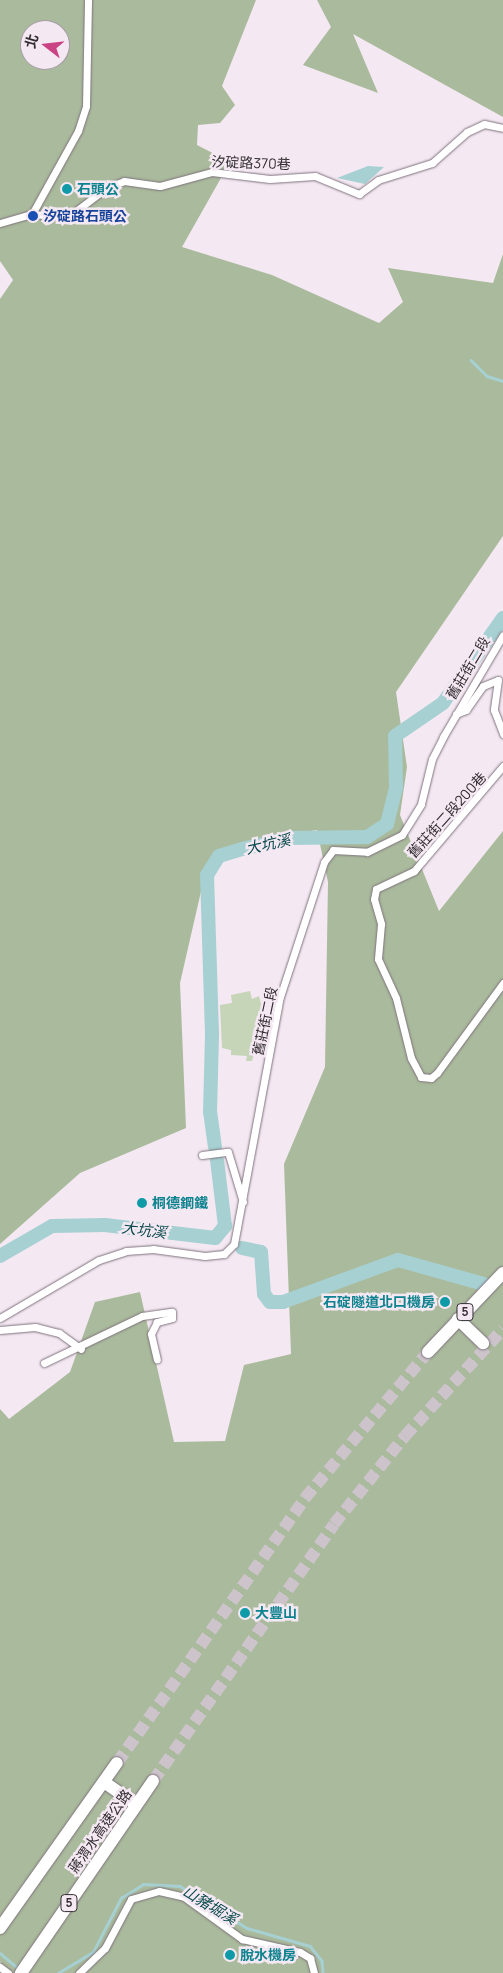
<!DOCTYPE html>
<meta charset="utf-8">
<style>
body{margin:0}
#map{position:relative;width:503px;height:1973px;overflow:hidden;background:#f4e8f2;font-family:Manrope,"Noto Sans TC",sans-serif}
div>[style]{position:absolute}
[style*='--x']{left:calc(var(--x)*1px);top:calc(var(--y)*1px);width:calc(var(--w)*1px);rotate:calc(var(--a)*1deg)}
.green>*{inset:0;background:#c6d5b8}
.forest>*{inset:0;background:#aaba9c}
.water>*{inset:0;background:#a6d0d2}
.stream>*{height:2.5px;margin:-1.25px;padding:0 1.25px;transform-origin:1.25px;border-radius:1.25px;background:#a6d0d2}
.river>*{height:14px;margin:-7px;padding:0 7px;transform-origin:7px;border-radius:7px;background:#a6d0d2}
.motorway-tunnel>*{height:12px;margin-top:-6px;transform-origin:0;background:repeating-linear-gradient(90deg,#cdc3cb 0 12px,transparent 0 18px)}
.roads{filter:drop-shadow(0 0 1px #7e737d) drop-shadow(0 0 1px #7e737d)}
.minor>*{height:7px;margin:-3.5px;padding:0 3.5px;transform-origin:3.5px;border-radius:3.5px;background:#fff}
.motorway>*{height:12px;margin:-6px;padding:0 6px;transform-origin:6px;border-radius:6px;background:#fff}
.dots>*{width:14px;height:14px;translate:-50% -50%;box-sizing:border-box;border:2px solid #f4e8f2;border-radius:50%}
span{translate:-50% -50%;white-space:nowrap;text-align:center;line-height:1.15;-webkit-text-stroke:5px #f4e8f2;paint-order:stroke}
.shield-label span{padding:1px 4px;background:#f4e8f2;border:1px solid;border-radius:4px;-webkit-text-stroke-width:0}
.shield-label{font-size:12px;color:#322d31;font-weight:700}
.street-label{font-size:14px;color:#322d31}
.culture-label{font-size:14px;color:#0d838f;font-weight:700}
.left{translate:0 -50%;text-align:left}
.right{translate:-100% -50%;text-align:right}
.transit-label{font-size:14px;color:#164399;font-weight:700}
.water-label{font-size:15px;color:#08494b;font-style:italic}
.north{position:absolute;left:20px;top:20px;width:50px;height:50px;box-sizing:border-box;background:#f4e8f2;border:1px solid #a69da5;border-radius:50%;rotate:286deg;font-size:14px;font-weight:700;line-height:20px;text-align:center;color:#322d31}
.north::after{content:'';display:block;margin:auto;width:18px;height:22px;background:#ca4485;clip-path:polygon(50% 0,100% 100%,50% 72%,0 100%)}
</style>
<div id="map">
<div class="green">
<i style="clip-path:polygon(250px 991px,252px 999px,259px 996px,265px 1019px,270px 1019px,268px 1044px,257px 1042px,252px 1061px,246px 1061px,247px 1056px,231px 1055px,231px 1050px,222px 1048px,220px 1005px,232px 1003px,231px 995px)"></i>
</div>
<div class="forest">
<i style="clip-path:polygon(evenodd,0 0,256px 0,222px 86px,235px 105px,220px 123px,198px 125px,197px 145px,230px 162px,182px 247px,272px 275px,379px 323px,403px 302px,388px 268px,493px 283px,503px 254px,503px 536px,396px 692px,407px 767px,400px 815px,439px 911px,503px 831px,503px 1973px,5px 1973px,0 1961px,0 1409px,9px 1419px,70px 1372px,95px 1302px,140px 1292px,174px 1442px,225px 1441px,244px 1365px,291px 1354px,284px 1164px,325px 1067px,328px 882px,317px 830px,242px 842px,205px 874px,180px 983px,186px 1128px,80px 1173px,0 1244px,0 299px,13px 280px,0 261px,0 0,30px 30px,60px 30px,60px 60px,30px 60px,30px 30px)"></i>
<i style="clip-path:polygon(317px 0,503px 0,503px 117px,353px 34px,378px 93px,303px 65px,331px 27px)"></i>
</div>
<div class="water">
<i style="clip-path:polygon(368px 166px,384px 167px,365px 184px,337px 178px)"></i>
</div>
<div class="stream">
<i style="--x:471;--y:360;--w:23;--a:45"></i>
<i style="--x:487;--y:376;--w:17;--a:17"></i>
<i style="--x:0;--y:1953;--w:25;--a:40"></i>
<i style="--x:58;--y:1973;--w:41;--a:-31"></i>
<i style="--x:93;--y:1952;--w:61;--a:-62.6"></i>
<i style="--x:121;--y:1898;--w:26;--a:-32"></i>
<i style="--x:143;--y:1884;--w:37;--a:3"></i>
<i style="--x:180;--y:1886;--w:79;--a:32.1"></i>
<i style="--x:247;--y:1928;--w:66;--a:15.9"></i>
<i style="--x:310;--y:1946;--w:19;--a:51"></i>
<i style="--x:322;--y:1961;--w:12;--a:85"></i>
</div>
<div class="river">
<i style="--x:215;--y:1147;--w:35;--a:-98"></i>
<i style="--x:210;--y:1112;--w:78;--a:-88.5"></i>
<i style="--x:212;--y:1034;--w:159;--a:-91.8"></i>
<i style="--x:207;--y:875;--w:22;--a:-58"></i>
<i style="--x:219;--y:856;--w:24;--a:-17"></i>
<i style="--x:242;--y:849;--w:49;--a:-12.9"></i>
<i style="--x:290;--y:838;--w:77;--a:-0.7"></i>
<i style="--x:367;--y:837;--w:24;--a:-33"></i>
<i style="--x:387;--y:824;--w:38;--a:-76"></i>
<i style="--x:396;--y:787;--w:51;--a:-91.1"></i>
<i style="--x:395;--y:736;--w:58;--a:-34.5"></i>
<i style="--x:443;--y:703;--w:104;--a:-54.8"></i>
<i style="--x:242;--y:1248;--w:19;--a:12"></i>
<i style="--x:261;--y:1252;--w:42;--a:85.9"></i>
<i style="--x:264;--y:1294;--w:10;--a:53"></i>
<i style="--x:270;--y:1302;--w:13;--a:0"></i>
<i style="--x:283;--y:1302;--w:122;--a:-20.1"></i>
<i style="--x:398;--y:1260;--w:89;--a:15.6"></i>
<i style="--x:0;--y:1256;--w:60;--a:-30"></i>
<i style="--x:52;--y:1226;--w:53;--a:-1.1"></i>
<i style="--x:105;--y:1225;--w:111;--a:6.7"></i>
<i style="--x:215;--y:1238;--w:16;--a:-50"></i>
<i style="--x:225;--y:1226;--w:66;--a:-96.9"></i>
</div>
<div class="motorway-tunnel">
<i style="--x:117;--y:1763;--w:325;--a:-54.6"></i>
<i style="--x:305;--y:1498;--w:191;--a:-49.9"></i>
<i style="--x:153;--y:1781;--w:314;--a:-54.8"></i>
<i style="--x:334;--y:1524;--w:113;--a:-51.1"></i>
<i style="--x:405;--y:1436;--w:145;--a:-47.5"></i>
</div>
<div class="roads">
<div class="minor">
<i style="--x:32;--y:214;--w:95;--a:-61"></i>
<i style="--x:78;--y:131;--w:26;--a:-72"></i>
<i style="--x:86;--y:106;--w:106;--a:-88.9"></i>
<i style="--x:0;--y:223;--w:33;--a:-16"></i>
<i style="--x:32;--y:214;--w:36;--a:5"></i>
<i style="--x:68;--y:217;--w:48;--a:-37.3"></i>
<i style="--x:106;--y:188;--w:19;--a:-21"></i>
<i style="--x:124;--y:181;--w:36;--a:8"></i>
<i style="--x:160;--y:186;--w:54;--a:-15.1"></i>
<i style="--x:212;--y:172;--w:58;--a:6.9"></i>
<i style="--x:270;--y:179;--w:45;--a:-3.8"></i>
<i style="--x:315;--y:176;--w:48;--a:22.2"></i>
<i style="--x:359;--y:194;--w:24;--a:-36"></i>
<i style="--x:378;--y:180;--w:57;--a:-17.5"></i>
<i style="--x:432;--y:163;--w:47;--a:-41.5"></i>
<i style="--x:467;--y:132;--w:19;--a:-25"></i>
<i style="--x:484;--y:124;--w:19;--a:12"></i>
<i style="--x:456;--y:714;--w:11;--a:-22"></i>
<i style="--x:466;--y:710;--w:29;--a:-55"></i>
<i style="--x:483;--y:686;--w:16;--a:-22"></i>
<i style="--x:498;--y:680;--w:30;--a:98"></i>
<i style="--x:494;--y:710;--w:26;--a:69"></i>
<i style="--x:503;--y:766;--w:138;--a:130.3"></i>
<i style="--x:414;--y:871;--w:42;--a:154.7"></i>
<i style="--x:376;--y:889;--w:10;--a:101"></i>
<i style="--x:374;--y:899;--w:26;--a:74"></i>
<i style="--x:381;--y:924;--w:35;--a:95"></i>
<i style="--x:378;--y:959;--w:43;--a:65.2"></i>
<i style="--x:396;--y:998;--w:62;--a:76"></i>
<i style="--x:411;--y:1058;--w:21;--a:62"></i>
<i style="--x:421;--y:1077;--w:10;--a:6"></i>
<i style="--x:431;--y:1078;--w:8;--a:-40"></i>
<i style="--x:437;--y:1073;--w:112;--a:-53.7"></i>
<i style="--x:202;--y:1155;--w:26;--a:-7"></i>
<i style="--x:228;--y:1152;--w:52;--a:73.3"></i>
<i style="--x:0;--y:1318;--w:115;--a:-30.4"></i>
<i style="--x:99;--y:1260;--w:28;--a:-18"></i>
<i style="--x:126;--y:1251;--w:27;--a:-4"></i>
<i style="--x:153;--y:1249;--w:52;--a:7.7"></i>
<i style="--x:205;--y:1256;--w:19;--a:-6"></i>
<i style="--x:224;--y:1254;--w:14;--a:-45"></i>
<i style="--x:234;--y:1244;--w:251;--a:-79.5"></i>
<i style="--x:280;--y:997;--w:142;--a:-71.9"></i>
<i style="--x:324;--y:862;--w:15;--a:-53"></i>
<i style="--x:333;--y:850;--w:34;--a:3"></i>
<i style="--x:367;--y:852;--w:39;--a:-26"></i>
<i style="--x:402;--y:835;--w:36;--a:-58"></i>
<i style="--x:421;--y:804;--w:46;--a:-76.3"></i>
<i style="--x:432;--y:759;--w:25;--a:-63"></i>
<i style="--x:443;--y:737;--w:118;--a:-59.5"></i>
<i style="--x:0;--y:1330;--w:35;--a:-5"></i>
<i style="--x:35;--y:1327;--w:25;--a:14"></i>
<i style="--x:59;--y:1333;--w:27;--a:36"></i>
<i style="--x:44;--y:1363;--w:109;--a:-25.6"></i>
<i style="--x:142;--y:1316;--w:30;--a:-8"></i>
<i style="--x:172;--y:1312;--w:6;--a:90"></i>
<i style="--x:172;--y:1318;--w:16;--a:165"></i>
<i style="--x:157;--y:1322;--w:13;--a:117"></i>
<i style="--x:151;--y:1334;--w:26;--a:77"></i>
<i style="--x:0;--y:1967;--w:10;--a:37"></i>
<i style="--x:79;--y:1973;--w:36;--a:-44"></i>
<i style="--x:105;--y:1948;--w:55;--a:-62"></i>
<i style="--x:131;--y:1899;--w:29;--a:-16"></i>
<i style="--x:159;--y:1891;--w:26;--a:13"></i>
<i style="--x:184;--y:1897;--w:72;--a:35.9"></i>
<i style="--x:242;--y:1939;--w:59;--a:12.6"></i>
<i style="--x:300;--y:1952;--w:12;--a:31"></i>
<i style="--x:310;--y:1958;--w:16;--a:75"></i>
</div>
<div class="motorway">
<i style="--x:458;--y:1319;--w:35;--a:44"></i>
<i style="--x:428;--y:1352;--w:109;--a:-46.5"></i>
<i style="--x:104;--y:1782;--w:39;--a:35"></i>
<i style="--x:0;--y:1928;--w:202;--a:-54.7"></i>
<i style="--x:21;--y:1973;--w:233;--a:-55.5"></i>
</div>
</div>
<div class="dots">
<i style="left:67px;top:189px;background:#0f9aa8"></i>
<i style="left:33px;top:216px;background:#1a4fb4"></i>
<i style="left:142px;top:1203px;background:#0f9aa8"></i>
<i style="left:445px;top:1302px;background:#0f9aa8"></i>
<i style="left:245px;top:1613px;background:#0f9aa8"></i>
<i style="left:230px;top:1955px;background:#0f9aa8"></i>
</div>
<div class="shield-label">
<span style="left:465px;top:1312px">5</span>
<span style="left:69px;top:1903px">5</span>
</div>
<div class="street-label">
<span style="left:251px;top:163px;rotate:2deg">汐碇路370巷</span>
<span style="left:468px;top:668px;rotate:-59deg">舊莊街二段</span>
<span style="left:447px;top:815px;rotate:-48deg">舊莊街二段200巷</span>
<span style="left:265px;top:1021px;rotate:-78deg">舊莊街二段</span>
<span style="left:100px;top:1831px;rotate:-55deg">蔣渭水高速公路</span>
</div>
<div class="culture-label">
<span class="left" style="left:77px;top:189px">石頭公</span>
<span class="left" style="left:152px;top:1203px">桐德鋼鐵</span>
<span class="right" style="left:435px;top:1302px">石碇隧道北口機房</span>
<span class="left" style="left:255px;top:1613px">大豐山</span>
<span class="left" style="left:240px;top:1955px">脫水機房</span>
</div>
<div class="transit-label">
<span class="left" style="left:43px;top:216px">汐碇路石頭公</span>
</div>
<div class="water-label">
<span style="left:268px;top:844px;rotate:-12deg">大坑溪</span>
<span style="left:144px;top:1230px;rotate:7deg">大坑溪</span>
<span style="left:210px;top:1905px;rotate:31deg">山豬堀溪</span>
</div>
<div class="north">北</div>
</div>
